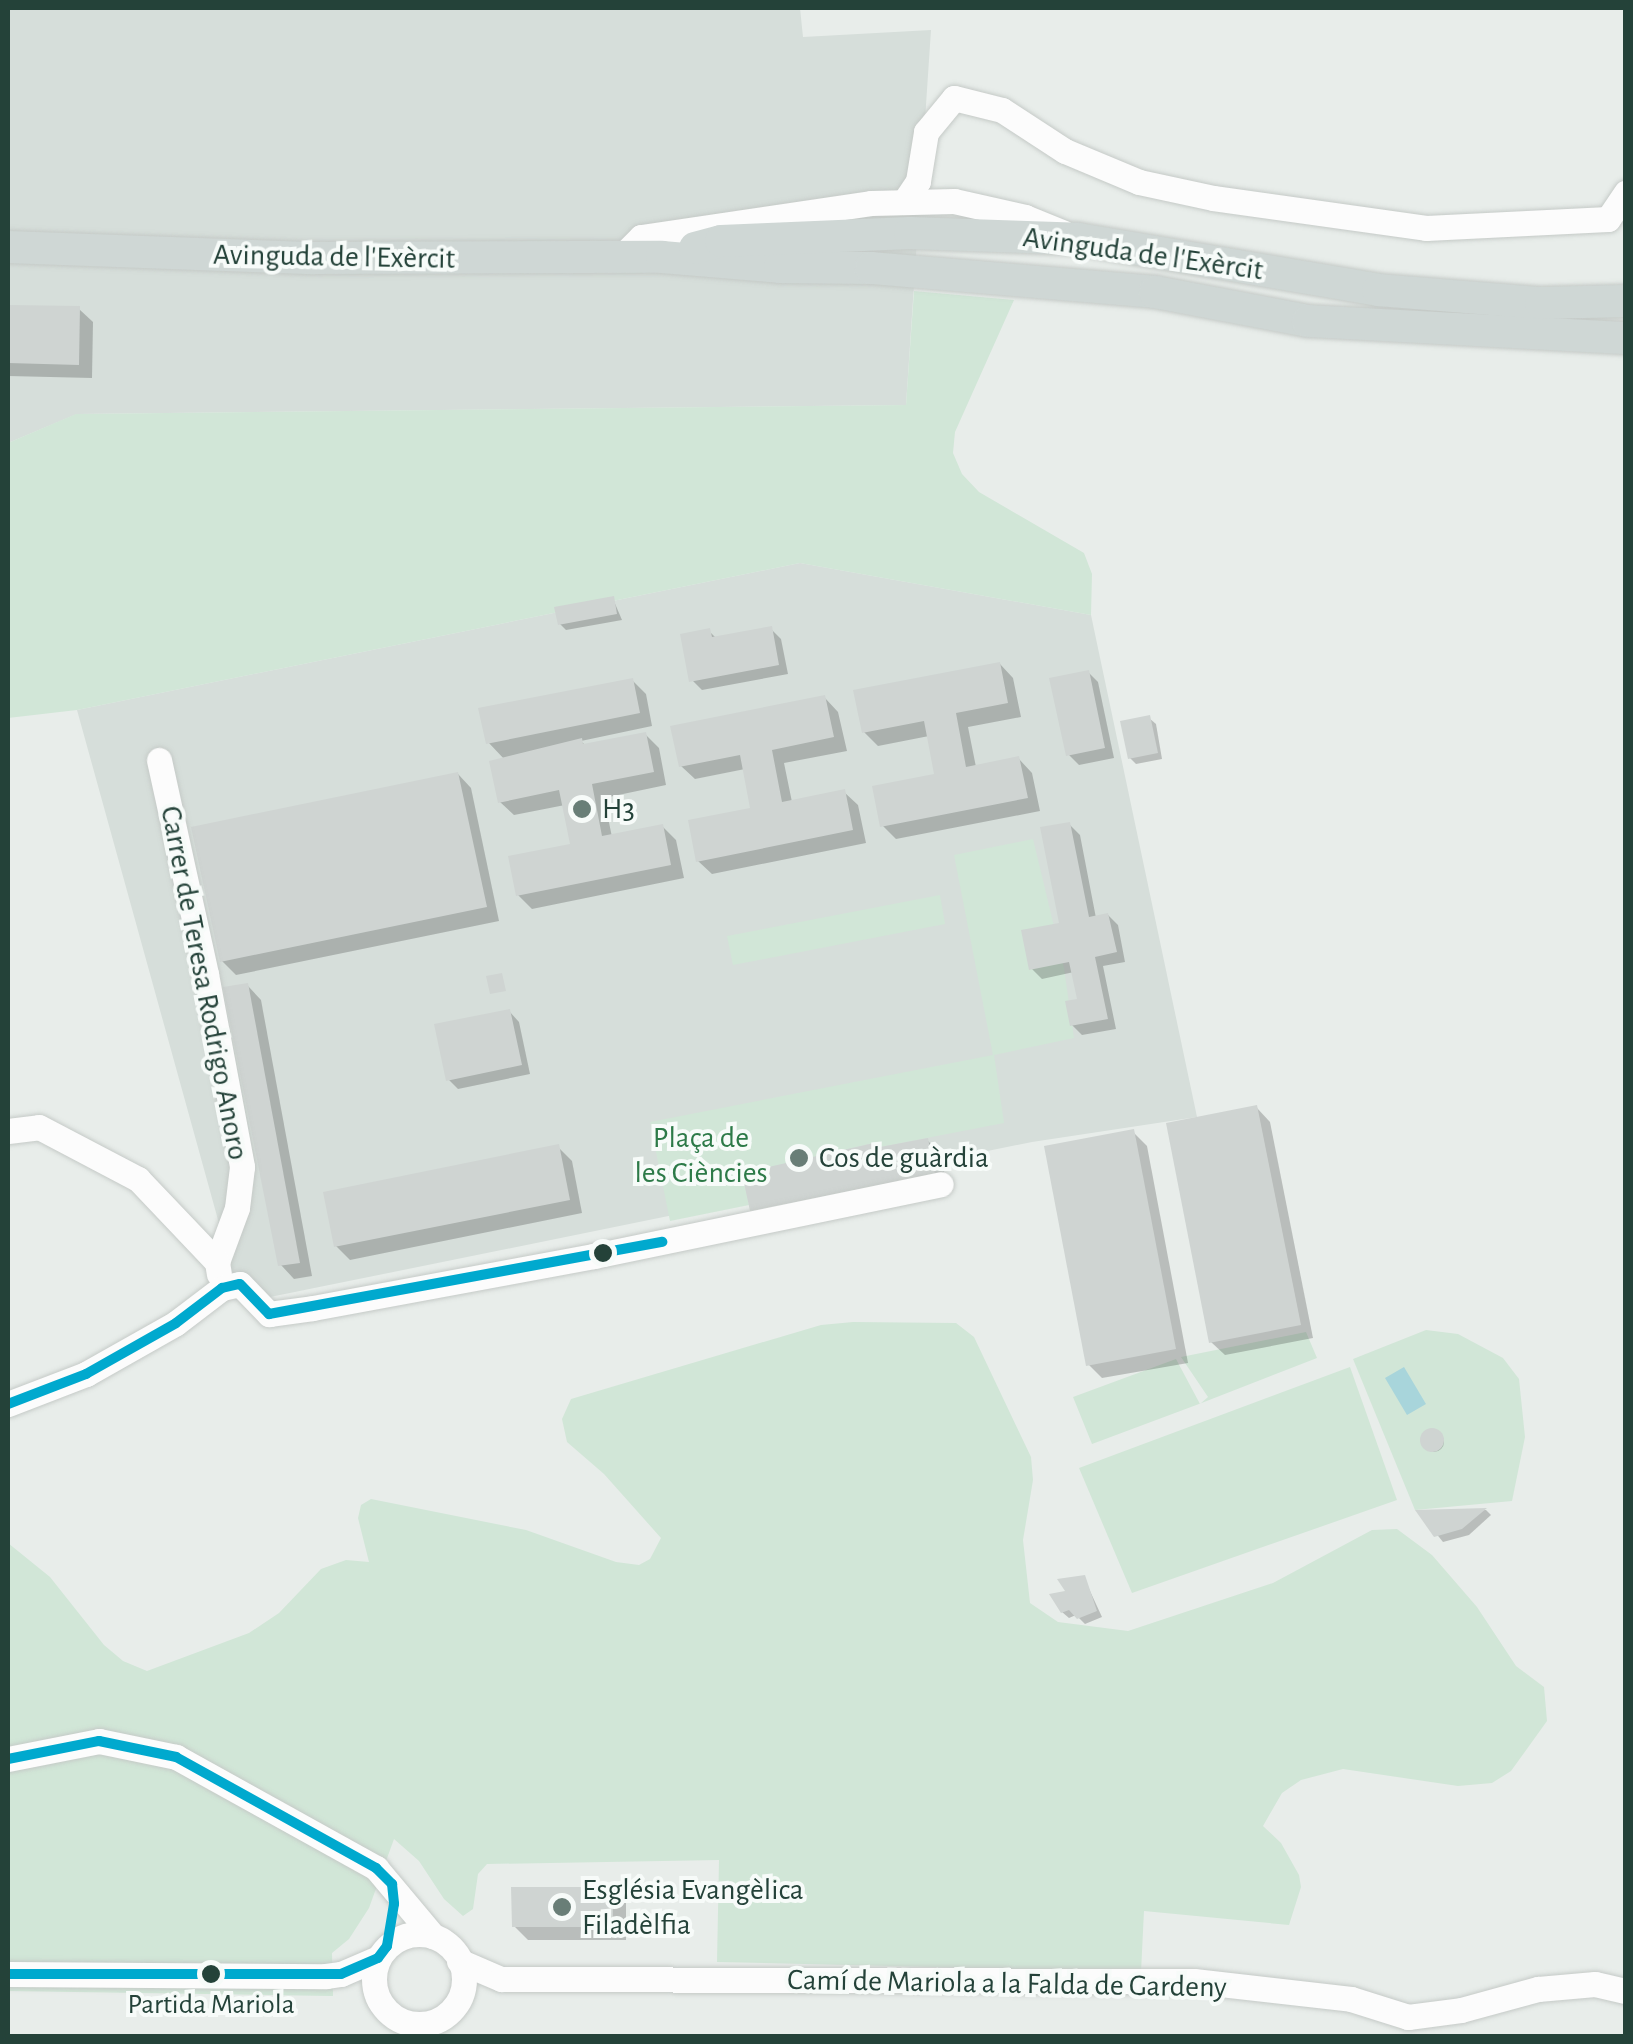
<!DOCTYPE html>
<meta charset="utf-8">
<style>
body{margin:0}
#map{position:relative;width:1633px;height:2044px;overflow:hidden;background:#e8edea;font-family:"Alegreya Sans",sans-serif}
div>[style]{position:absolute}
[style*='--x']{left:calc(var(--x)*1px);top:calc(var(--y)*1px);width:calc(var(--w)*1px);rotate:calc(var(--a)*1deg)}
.built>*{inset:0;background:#d6deda}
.green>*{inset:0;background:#d1e6d7}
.water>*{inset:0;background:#a8d5db}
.shadow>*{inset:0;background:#0003}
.round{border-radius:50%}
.building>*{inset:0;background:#cfd4d2}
.roads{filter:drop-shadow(0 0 2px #c5cac7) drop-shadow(0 0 2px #c5cac7)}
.minor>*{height:25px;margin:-12.5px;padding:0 12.5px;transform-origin:12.5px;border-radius:12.5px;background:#fcfcfc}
.minor>.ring{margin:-12.5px;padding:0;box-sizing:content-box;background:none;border:25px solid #fcfcfc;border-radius:50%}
.major>*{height:32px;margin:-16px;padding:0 16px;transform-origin:16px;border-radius:16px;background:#cfd7d5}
.bus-1>*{height:10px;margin:-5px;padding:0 5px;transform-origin:5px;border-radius:5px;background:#00a9ce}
.dots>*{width:28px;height:28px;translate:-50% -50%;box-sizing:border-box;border:5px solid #f7fbf9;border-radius:50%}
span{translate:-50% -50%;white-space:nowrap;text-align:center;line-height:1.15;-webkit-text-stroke:8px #f7fbf9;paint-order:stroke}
.bus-label{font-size:28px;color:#244239}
.street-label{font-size:30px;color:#244239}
.poi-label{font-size:30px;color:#244239}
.left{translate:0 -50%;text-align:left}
.park-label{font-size:30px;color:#2d7a48}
.frame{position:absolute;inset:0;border:10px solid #244239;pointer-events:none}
</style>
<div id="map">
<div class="built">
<i style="clip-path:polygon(8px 8px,800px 8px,803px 37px,931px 30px,906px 405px,77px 414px,8px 443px)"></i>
<i style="clip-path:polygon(800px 563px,1091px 615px,1197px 1117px,1032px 1142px,241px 1303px,77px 710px)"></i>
</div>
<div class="green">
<i style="clip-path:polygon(914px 291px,1014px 300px,955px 432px,953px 453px,962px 474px,979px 492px,1084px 553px,1092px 574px,1091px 615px,800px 563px,77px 710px,8px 718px,8px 443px,76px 414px,906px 405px)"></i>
<i style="clip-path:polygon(1033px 839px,1064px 968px,1074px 1038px,994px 1055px,1004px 1123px,875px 1148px,873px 1143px,742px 1174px,749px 1205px,670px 1221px,650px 1122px,993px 1055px,954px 855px)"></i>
<i style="clip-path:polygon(940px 895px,945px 924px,733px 965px,727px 936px)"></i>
<i style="clip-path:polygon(853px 1322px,956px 1323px,974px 1337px,1031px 1457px,1033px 1480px,1023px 1540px,1030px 1603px,1058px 1622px,1128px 1631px,1273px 1583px,1372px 1530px,1397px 1529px,1432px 1555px,1477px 1607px,1516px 1666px,1544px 1687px,1547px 1721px,1511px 1771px,1492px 1783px,1458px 1786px,1343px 1769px,1301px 1780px,1282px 1793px,1263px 1826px,1281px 1843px,1299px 1875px,1301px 1887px,1289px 1925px,1144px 1911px,1141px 1972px,717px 1962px,719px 1860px,487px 1864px,478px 1874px,473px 1909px,463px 1916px,444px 1899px,419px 1861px,394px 1839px,369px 1908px,349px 1939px,332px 1953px,333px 1996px,8px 1991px,8px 1543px,50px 1577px,104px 1645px,123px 1661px,147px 1671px,249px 1633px,279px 1613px,321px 1569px,346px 1560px,369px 1562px,358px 1518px,361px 1505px,371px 1499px,526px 1530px,616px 1562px,639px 1565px,650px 1559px,661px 1538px,604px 1474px,567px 1442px,562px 1419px,571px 1399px,821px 1325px)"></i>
<i style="clip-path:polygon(1426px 1330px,1458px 1334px,1503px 1358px,1519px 1379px,1525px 1437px,1512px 1501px,1415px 1510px,1353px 1359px)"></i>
<i style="clip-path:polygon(1306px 1332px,1317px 1358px,1199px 1404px,1092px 1444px,1073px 1397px,1176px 1359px,1200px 1404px,1208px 1397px,1181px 1357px)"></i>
<i style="clip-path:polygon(1350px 1367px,1397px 1500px,1132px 1593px,1079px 1468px)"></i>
</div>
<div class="water">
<i style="clip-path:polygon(1404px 1367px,1426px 1404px,1407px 1415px,1385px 1378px)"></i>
</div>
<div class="shadow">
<i style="clip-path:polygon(8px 307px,79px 309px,93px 322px,92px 378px,8px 376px)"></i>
<i style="clip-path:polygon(613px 599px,622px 620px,566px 630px,560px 624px)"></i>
<i style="clip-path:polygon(771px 629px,781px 639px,788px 674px,702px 690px,692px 680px,709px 631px,717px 639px)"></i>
<i style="clip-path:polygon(1000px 664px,1013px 678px,1021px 717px,968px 727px,976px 767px,1019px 759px,1032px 773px,1040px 811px,896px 839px,882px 825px,937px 776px,929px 736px,878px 746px,864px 732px)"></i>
<i style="clip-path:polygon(1088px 672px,1098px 682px,1114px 758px,1079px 765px,1069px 755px)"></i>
<i style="clip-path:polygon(632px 680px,646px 694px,652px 726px,581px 741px,586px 746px,645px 734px,659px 748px,666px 785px,604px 798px,612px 837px,662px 826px,676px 840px,684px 878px,532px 909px,518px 895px,573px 846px,565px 805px,514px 815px,500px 802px,505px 760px,488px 742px)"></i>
<i style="clip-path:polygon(825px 698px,838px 712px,847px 751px,784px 763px,792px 802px,844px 792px,858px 805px,866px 843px,712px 874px,698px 861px,753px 810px,745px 769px,695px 779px,681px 766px)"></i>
<i style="clip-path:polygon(1149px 718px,1156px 724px,1162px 759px,1136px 764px,1130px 758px)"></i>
<i style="clip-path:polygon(458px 774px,471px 788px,499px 921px,236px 975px,222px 961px)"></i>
<i style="clip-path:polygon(1070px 825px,1080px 835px,1096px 918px,1108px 915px,1118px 925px,1125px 962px,1103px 966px,1116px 1029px,1082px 1035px,1072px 1025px,1080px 1000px,1074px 972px,1042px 979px,1032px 969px,1062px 925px)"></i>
<i style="clip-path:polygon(248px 986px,261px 1000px,312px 1276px,294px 1279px,281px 1265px)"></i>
<i style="clip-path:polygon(509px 1011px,519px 1022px,530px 1074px,458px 1089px,448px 1079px)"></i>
<i style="clip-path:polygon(1257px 1108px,1270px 1122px,1313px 1338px,1225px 1355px,1211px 1342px)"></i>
<i style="clip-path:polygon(1133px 1132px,1147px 1146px,1188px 1363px,1102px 1378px,1088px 1364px)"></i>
<i style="clip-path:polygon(927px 1140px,941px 1154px,947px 1187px,745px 1175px,873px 1146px,878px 1150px)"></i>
<i style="clip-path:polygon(558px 1147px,572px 1161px,582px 1213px,350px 1260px,336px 1246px)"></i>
<i class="round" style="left:1424px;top:1432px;width:20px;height:20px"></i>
<i style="clip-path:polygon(1486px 1510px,1491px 1515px,1469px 1535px,1443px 1542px,1419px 1512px)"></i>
<i style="clip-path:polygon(1084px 1578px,1102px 1617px,1085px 1624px,1076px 1615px,1069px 1618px,1062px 1612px,1069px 1593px)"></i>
<i style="clip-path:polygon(612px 1889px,626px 1903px,626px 1940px,528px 1940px,514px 1926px)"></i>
</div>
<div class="building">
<i style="clip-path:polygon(8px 305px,80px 306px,79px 365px,8px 363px)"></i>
<i style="clip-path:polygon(614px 596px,617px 614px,558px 625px,554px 607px)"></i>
<i style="clip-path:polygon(772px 626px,779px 665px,689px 682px,680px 634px,710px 628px,712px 637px)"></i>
<i style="clip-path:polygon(1000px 662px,1008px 703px,956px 713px,966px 767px,1019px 756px,1028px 798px,880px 827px,872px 786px,934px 774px,924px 721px,862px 733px,853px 690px)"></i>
<i style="clip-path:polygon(1089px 670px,1105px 748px,1066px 756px,1049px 678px)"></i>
<i style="clip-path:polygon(633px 678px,640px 713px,486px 744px,478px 708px)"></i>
<i style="clip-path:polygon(825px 695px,834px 737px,772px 750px,782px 802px,845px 789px,853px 830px,696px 862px,688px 820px,750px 808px,740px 755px,679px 767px,670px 726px)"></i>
<i style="clip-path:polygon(1150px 715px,1158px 753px,1128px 759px,1120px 721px)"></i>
<i style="clip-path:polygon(646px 732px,654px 772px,592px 784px,602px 836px,663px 824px,671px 865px,516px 896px,508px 856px,570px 844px,559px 790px,498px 803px,489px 761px,582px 738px,583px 744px)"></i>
<i style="clip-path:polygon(458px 772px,487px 907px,220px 962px,191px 827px)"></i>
<i style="clip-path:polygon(1070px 822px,1089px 917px,1108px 913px,1117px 952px,1095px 957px,1108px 1019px,1070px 1026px,1065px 1001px,1077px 999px,1069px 962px,1029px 970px,1021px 930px,1059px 923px,1040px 827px)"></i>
<i style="clip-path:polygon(502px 973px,506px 991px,490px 994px,486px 976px)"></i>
<i style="clip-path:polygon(248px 983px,300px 1263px,278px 1266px,223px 987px)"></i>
<i style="clip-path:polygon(510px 1009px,522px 1065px,446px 1081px,434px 1024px)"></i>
<i style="clip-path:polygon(1257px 1105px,1301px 1325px,1209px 1343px,1166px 1123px)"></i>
<i style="clip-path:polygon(1134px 1129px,1176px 1349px,1086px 1366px,1044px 1146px)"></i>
<i style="clip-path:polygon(928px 1138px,935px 1174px,750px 1211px,742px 1173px,874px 1143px,875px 1148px)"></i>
<i style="clip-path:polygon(559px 1144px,570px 1200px,334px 1247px,323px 1192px)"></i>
<i class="round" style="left:1420px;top:1428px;width:24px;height:24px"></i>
<i style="clip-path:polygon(1487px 1508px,1462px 1529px,1434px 1537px,1415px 1510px)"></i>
<i style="clip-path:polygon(1085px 1575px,1097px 1611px,1077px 1619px,1069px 1610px,1061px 1613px,1049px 1594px,1065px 1591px,1057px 1579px)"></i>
<i style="clip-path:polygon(511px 1887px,613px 1887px,613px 1927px,512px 1927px)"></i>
</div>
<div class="roads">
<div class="minor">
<i style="--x:904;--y:202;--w:25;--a:-56"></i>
<i style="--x:918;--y:181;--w:50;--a:-80.7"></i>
<i style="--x:926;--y:132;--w:44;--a:-50.5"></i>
<i style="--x:954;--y:98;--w:49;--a:14"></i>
<i style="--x:1002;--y:110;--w:75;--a:33.1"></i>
<i style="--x:1065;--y:151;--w:80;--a:22.7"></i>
<i style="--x:1139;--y:182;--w:76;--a:12.2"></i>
<i style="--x:1213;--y:198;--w:215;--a:8"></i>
<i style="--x:1426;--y:228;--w:182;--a:-2.8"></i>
<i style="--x:1608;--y:219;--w:32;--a:-56"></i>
<i style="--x:619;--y:259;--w:31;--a:-45"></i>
<i style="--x:641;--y:237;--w:232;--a:-8.4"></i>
<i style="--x:871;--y:203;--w:83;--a:-1.4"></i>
<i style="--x:954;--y:201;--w:73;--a:12.7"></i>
<i style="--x:1025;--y:217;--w:42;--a:22.3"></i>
<i style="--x:159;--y:760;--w:219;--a:77.6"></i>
<i style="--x:206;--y:974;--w:196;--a:79.4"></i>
<i style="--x:242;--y:1167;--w:41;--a:97"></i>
<i style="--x:237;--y:1208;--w:58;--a:110.3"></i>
<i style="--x:8;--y:1131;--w:31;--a:-7"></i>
<i style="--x:39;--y:1127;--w:112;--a:27.7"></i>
<i style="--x:138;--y:1179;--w:115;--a:46.4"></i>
<i style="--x:217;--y:1262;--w:12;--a:81"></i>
<i style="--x:8;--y:1404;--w:84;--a:-21"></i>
<i style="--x:86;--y:1374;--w:103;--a:-29.5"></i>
<i style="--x:176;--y:1323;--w:58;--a:-37.3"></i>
<i style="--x:222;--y:1288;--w:18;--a:-13"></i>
<i style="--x:240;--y:1284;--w:42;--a:46"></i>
<i style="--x:269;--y:1314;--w:44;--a:-7.8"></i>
<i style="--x:313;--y:1308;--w:286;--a:-10.5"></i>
<i style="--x:594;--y:1256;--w:354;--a:-11.7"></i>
<i style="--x:8;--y:1759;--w:93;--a:-11.2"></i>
<i style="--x:99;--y:1741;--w:79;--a:11.7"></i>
<i style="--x:176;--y:1757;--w:229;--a:29"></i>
<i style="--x:376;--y:1868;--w:89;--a:50"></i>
<i class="ring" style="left:374px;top:1934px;width:65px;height:65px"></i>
<i style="--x:459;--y:1961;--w:46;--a:23.2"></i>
<i style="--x:501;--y:1979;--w:693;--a:0.17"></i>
<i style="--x:1194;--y:1981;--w:158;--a:6.5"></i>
<i style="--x:1351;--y:1999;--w:60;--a:17.5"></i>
<i style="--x:1408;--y:2017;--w:53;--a:-7.5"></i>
<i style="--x:1461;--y:2010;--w:80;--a:-15.3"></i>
<i style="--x:1538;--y:1989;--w:57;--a:-5"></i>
<i style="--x:1595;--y:1984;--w:32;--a:13"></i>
<i style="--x:8;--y:1974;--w:318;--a:0.4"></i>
<i style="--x:326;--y:1976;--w:15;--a:-8"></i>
<i style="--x:341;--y:1974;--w:40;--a:-23.4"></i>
</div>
<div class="major">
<i style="--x:8;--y:247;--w:306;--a:2.1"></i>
<i style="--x:314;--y:258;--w:348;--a:-0.2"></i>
<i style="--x:662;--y:257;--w:118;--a:4.8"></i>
<i style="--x:780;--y:267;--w:91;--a:0.6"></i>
<i style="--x:871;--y:268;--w:285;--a:4.8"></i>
<i style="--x:1155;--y:292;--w:156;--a:10.7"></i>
<i style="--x:1308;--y:321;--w:318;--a:3.1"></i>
<i style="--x:695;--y:248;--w:27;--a:-15"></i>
<i style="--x:721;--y:241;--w:189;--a:-2.4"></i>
<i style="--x:910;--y:233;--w:168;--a:2"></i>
<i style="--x:1078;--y:239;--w:304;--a:9.6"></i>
<i style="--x:1378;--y:290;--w:164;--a:4.6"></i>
<i style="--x:1541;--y:303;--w:85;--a:-1.3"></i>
</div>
</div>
<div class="bus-1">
<i style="--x:8;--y:1404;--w:84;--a:-21"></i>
<i style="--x:86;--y:1374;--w:103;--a:-29.5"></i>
<i style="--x:176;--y:1323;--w:58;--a:-37.3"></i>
<i style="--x:222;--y:1288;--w:18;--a:-13"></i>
<i style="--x:240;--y:1284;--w:42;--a:46"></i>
<i style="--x:269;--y:1314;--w:400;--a:-10.4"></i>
<i style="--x:8;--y:1759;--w:93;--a:-11.2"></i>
<i style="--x:99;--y:1741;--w:79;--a:11.7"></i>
<i style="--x:176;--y:1757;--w:229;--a:29"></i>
<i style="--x:376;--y:1868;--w:23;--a:45"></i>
<i style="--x:392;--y:1884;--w:20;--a:84"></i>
<i style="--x:394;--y:1904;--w:43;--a:99.5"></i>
<i style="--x:387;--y:1946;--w:15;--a:127"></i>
<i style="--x:378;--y:1958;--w:40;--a:156.6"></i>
<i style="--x:341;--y:1974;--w:333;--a:180"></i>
</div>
<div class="dots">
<i style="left:582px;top:809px;background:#697e77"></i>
<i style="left:799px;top:1158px;background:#697e77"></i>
<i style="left:603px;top:1253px;background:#244239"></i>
<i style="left:562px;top:1907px;background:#697e77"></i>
<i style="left:211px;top:1974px;background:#244239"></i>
</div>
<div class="bus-label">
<span style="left:211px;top:2005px">Partida Mariola</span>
</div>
<div class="street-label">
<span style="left:1143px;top:254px;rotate:8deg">Avinguda de l'Exèrcit</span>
<span style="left:334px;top:257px;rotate:1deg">Avinguda de l'Exèrcit</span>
<span style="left:204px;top:983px;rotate:79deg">Carrer de Teresa Rodrigo Anoro</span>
<span style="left:1007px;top:1984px;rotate:1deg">Camí de Mariola a la Falda de Gardeny</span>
</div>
<div class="poi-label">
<span class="left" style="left:602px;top:809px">H3</span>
<span class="left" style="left:819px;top:1158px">Cos de guàrdia</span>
<span class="left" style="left:582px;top:1907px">Església Evangèlica<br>Filadèlfia</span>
</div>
<div class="park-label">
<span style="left:701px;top:1155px">Plaça de<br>les Ciències</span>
</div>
<div class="frame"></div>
</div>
